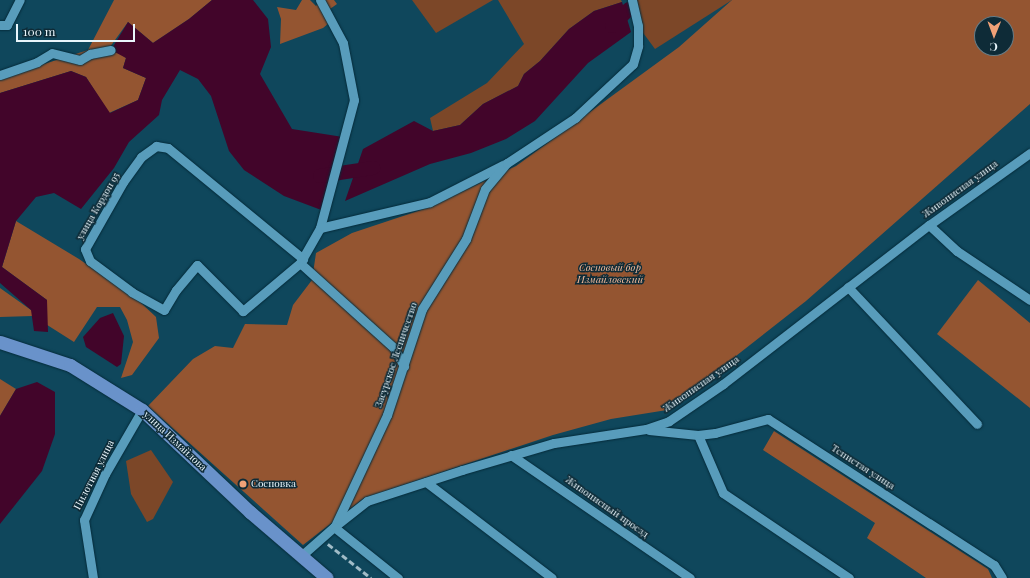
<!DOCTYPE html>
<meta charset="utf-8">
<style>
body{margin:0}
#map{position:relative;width:1030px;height:578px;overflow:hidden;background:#0f475c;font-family:"Playfair Display",serif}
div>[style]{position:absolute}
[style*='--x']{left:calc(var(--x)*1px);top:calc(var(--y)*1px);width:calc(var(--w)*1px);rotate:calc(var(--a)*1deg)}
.green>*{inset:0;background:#7c4728}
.forest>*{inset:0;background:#945531}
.water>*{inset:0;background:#42052a}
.river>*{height:14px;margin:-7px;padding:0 7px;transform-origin:7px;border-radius:7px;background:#42052a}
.roads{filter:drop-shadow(0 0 1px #052b3a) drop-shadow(0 0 1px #052b3a)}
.street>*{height:9px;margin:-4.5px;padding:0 4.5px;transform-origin:4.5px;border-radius:4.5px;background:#589cbb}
.secondary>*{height:13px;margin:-6.5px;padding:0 6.5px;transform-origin:6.5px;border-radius:6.5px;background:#6992ca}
.rail>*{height:2.5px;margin-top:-1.25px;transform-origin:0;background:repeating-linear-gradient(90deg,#a1bcc7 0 6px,transparent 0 9px)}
.dots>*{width:11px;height:11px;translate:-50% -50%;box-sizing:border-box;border:2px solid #0e2b37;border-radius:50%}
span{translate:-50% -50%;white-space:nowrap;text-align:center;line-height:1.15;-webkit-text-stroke:3px #0e2b37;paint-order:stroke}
.street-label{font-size:10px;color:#e9f6fc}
.park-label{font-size:10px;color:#f4bc9e;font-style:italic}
.poi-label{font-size:10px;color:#e9f6fc}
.left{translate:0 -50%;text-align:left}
.north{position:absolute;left:974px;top:16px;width:40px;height:40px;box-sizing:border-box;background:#0e2b37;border:1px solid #667c86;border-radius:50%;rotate:181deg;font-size:11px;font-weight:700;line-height:16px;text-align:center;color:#e9f6fc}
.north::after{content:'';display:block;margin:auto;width:14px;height:18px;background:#f0a278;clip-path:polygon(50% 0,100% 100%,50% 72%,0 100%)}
.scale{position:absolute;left:16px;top:24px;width:119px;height:18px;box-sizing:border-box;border:2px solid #e9f6fc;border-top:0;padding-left:5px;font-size:12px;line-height:14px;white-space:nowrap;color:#e9f6fc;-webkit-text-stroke:3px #0e2b37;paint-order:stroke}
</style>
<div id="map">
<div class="green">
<i style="clip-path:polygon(412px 0,493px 0,436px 33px)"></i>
<i style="clip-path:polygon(498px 0,621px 0,622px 2px,594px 11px,569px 29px,540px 61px,524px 74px,518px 86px,483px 104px,460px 125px,433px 131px,430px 118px,487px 83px,524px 44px)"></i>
<i style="clip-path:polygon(632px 0,732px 0,655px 49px,638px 26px)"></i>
<i style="clip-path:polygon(151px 450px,173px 482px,153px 519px,147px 522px,131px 494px,126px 461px)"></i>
</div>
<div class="forest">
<i style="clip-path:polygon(114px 0,212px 0,189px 19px,153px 43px,128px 22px,110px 47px,126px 58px,123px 68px,146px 78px,138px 100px,109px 113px,86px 77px,71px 71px,0 93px,0 78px,88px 50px)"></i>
<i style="clip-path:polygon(302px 0,310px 0,316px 6px,321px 0,334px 0,337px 4px,330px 9px,335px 18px,323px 28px,280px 44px,281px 19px,277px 7px,296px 10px)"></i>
<i style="clip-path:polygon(evenodd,732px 0,1030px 0,1030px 104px,806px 301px,667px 410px,611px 419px,553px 435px,364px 498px,303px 545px,148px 406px,193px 359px,215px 346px,233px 348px,245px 324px,287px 325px,293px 305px,312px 280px,316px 253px,352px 233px,430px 207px,516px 166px,679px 47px,732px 0,982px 24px,1006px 24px,1006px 48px,982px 48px,982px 24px)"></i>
<i style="clip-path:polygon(16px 221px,79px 259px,139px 301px,156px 317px,159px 338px,132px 375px,121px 378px,133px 342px,127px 320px,120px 307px,97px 307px,74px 342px,33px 316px,0 317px,0 288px,31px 310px,47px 300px,2px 267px)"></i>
<i style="clip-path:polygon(978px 280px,1030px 323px,1030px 408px,937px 334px)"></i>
<i style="clip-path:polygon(0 379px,16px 389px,0 416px)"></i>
<i style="clip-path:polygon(774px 431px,988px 569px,992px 578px,926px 578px,867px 538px,875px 523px,763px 450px)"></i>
</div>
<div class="water">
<i style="clip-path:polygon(212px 0,253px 0,268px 19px,271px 47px,260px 74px,292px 129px,343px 137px,324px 211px,284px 196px,244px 170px,229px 151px,211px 96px,198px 79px,180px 70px,162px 100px,159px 115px,129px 142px,114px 168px,81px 209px,54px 193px,36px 197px,16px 221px,2px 267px,47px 300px,48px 332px,34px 331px,31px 310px,0 283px,0 93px,71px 71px,86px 77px,110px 113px,138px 100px,146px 78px,123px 68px,126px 58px,111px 50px,128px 22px,153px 43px,189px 19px)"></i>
<i style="clip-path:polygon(622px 2px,631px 32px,588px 63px,535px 121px,506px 139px,471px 153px,430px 164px,345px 201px,363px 149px,414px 121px,433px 131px,460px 125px,483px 104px,518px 86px,524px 74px,540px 61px,569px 29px,594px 11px)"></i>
<i style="clip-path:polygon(113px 313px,124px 336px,121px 364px,117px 367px,86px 347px,83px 337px,100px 318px)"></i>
<i style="clip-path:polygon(37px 382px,55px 392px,55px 434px,42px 471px,0 524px,0 416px,16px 389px)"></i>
</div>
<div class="river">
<i style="--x:612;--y:26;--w:24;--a:-45"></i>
<i style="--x:320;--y:176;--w:54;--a:-8.6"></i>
</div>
<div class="roads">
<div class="street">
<i style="--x:320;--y:0;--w:49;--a:61.9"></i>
<i style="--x:343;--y:43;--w:58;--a:79.1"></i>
<i style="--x:354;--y:100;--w:132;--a:104.9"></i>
<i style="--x:320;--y:228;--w:40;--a:119.7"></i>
<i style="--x:300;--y:263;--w:127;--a:42.1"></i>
<i style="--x:394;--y:348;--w:21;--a:61"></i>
<i style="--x:0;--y:25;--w:7;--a:0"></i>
<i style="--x:7;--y:25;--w:28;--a:-63"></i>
<i style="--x:0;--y:75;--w:39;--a:-19"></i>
<i style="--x:37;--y:62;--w:17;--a:-31"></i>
<i style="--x:52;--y:53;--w:29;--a:14"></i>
<i style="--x:80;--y:60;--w:12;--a:-31"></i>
<i style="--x:90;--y:54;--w:21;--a:-11"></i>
<i style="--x:929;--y:225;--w:38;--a:43"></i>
<i style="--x:957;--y:251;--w:88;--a:33.9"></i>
<i style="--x:320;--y:228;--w:113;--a:-13.3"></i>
<i style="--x:430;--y:202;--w:82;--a:-26.9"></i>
<i style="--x:300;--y:263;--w:75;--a:139.9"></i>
<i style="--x:243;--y:311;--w:65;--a:-135"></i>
<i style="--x:197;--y:265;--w:33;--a:130"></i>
<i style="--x:176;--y:290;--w:23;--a:121"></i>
<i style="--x:164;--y:310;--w:37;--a:-151"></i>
<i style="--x:132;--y:292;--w:52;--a:-143.6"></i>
<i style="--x:90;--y:261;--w:13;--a:-113"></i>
<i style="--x:85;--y:249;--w:77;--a:-60.4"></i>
<i style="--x:123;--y:182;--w:31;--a:-54"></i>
<i style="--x:141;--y:157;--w:19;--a:-36"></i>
<i style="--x:156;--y:146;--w:12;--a:9"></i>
<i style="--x:168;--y:148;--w:175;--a:39.4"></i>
<i style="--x:848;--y:287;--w:188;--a:46.7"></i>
<i style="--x:649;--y:430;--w:49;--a:5.8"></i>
<i style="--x:698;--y:435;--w:63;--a:66.7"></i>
<i style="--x:723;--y:493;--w:152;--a:34"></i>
<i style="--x:698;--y:435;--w:17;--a:-7"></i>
<i style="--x:715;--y:433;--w:55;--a:-14.8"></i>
<i style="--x:768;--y:419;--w:269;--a:32.9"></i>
<i style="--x:994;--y:565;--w:15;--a:58"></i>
<i style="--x:511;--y:455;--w:217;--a:34.5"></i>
<i style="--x:426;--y:482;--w:158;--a:37.3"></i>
<i style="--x:335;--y:526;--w:123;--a:-64.9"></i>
<i style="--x:387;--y:415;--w:112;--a:-71.7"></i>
<i style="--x:422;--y:309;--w:83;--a:-57.8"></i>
<i style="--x:466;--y:239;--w:53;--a:-69.2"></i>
<i style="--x:485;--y:189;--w:34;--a:-50"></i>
<i style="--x:507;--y:163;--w:82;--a:-33.5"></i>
<i style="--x:575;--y:118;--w:79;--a:-43"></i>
<i style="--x:633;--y:64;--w:19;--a:-74"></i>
<i style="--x:638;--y:46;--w:20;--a:-90"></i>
<i style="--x:638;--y:26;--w:27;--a:-103"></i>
<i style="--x:334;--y:527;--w:42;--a:-38.2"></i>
<i style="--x:367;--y:501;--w:100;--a:-18.1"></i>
<i style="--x:462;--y:470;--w:96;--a:-16.4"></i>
<i style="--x:554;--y:443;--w:93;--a:-8.7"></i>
<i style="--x:646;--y:429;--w:24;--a:-19"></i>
<i style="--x:669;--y:421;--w:65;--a:-34.4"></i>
<i style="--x:723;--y:384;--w:260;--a:-37.7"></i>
<i style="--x:929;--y:225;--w:124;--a:-35.5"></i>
<i style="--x:301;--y:556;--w:44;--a:-41.3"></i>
<i style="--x:334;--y:527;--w:82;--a:38.6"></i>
<i style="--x:93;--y:578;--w:59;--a:-98.8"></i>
<i style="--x:84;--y:520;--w:51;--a:-65.5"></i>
<i style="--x:105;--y:474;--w:74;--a:-60"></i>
</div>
<div class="secondary">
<i style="--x:0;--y:342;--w:74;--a:18.2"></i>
<i style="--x:70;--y:365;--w:85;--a:32"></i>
<i style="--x:142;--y:410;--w:149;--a:43.4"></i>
<i style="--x:250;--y:512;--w:101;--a:40.6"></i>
</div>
</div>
<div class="rail">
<i style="--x:328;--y:544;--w:55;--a:38.3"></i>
</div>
<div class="dots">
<i style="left:243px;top:484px;background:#f0a278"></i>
</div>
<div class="street-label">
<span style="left:960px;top:189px;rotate:-36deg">Живописная улица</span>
<span style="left:98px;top:206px;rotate:-60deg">улица Кордон 95</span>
<span style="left:396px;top:355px;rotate:-71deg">Засурское Лесничество</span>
<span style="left:701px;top:384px;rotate:-35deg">Живописная улица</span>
<span style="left:175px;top:441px;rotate:43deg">улица Измайлова</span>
<span style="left:863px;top:467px;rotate:33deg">Тенистая улица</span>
<span style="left:94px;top:475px;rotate:-63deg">Пилотная улица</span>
<span style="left:607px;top:507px;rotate:35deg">Живописный проезд</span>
</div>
<div class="park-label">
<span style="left:610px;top:273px">Сосновый бор<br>Измайловский</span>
</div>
<div class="poi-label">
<span class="left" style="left:251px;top:484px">Сосновка</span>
</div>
<div class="north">С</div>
<div class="scale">100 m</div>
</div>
